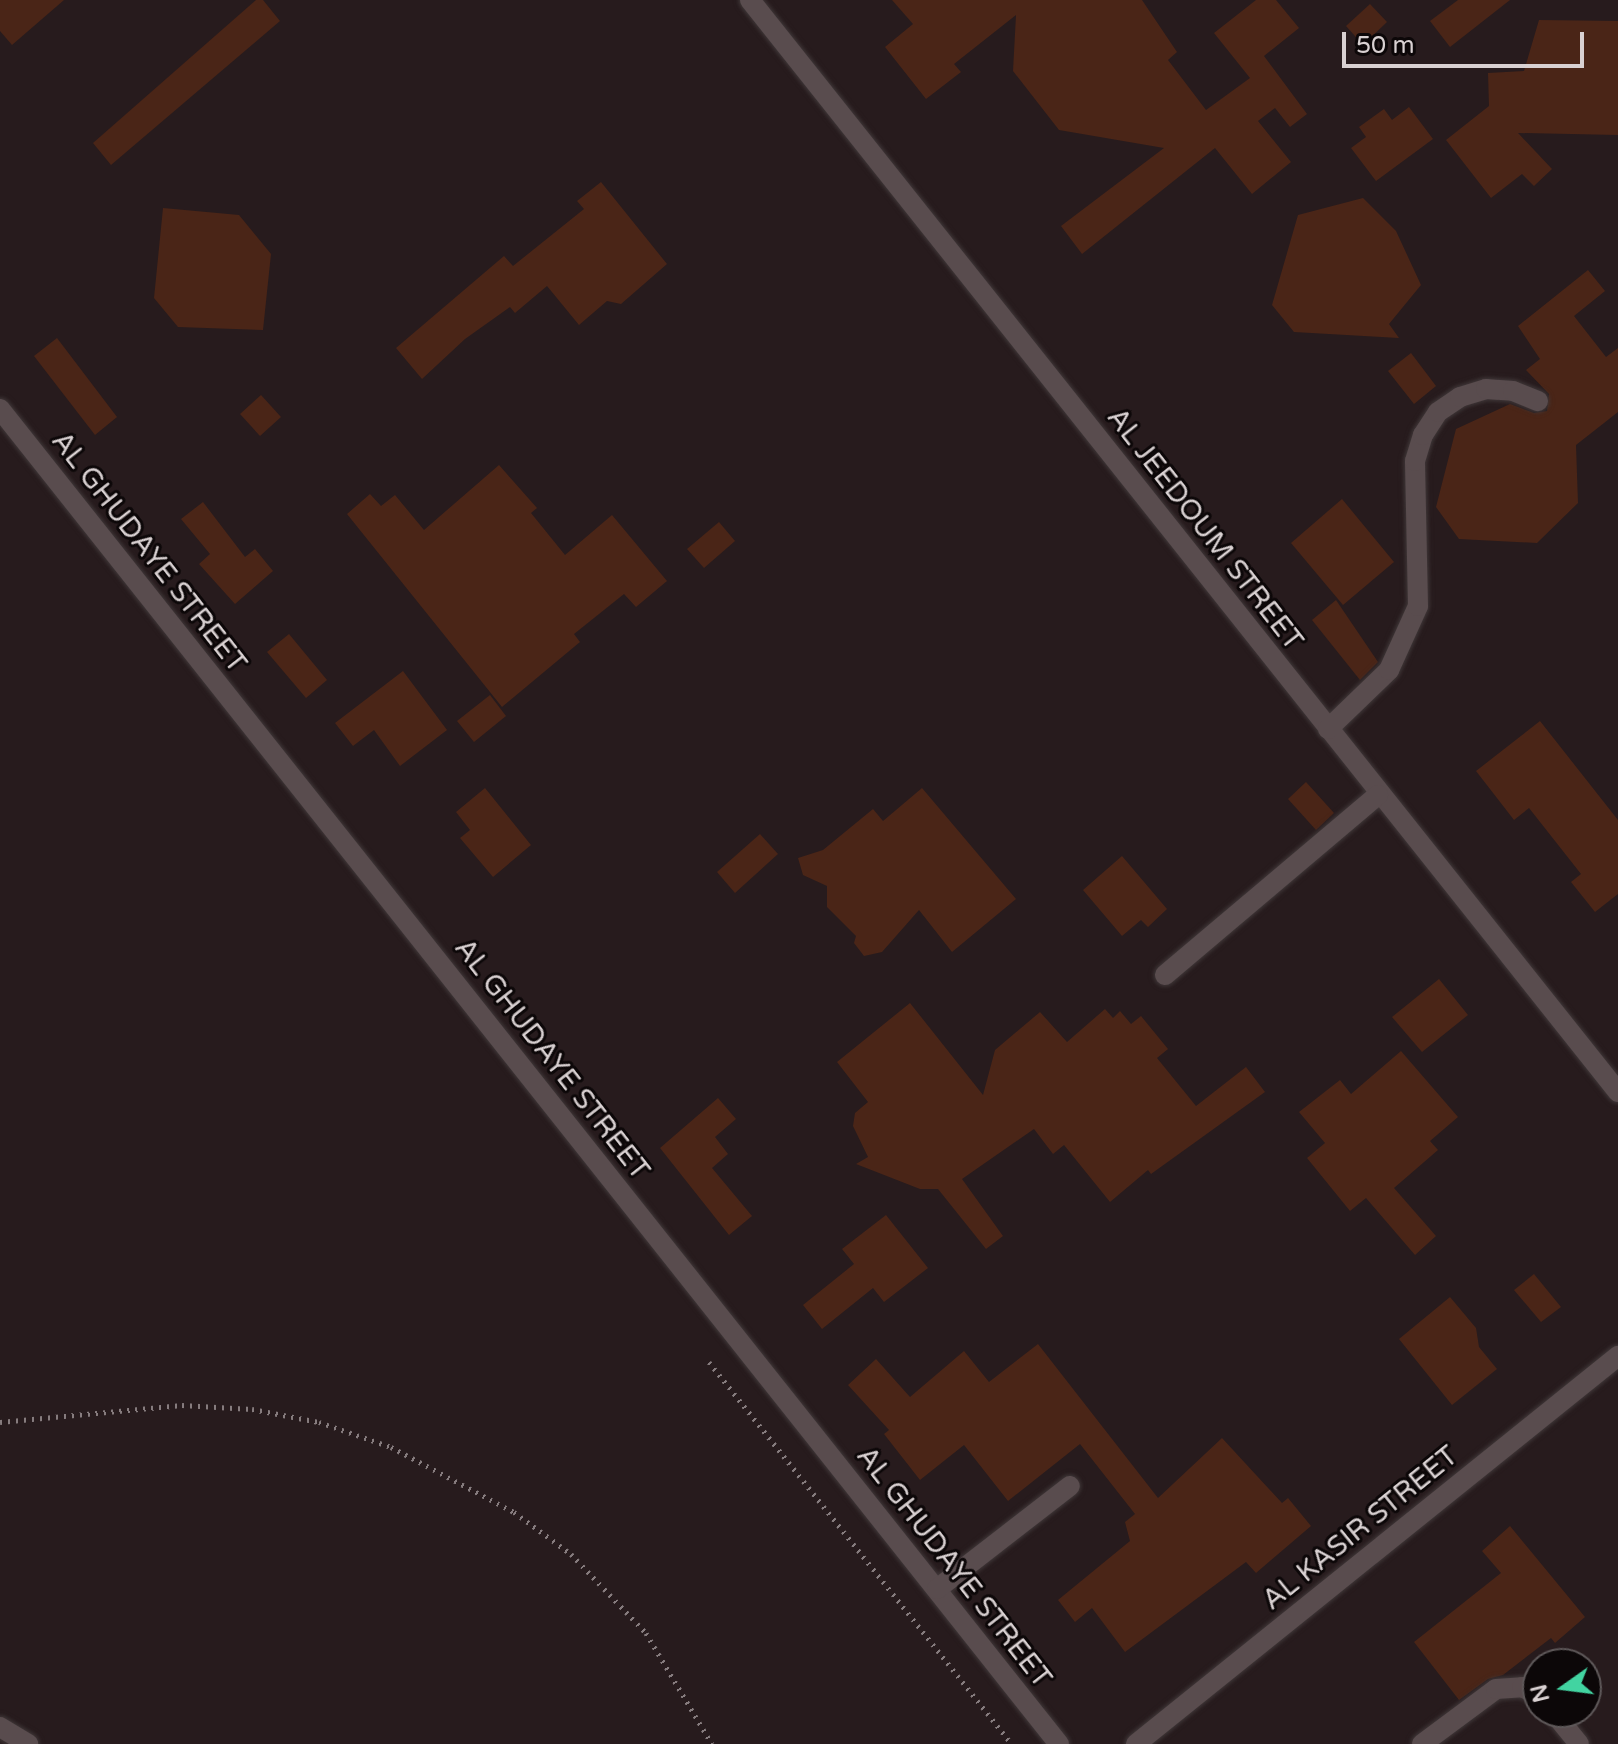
<!DOCTYPE html>
<style>
body{margin:0}
#map{position:relative;width:1618px;height:1744px;overflow:hidden;background:#271b1d;font-family:"Varela Round",sans-serif}
div>[style]{position:absolute}
[style*='--x']{left:calc(var(--x)*1px);top:calc(var(--y)*1px);width:calc(var(--w)*1px);rotate:calc(var(--a)*1deg)}
.building>*{inset:0;background:#4a2517}
.path>*{height:5px;margin-top:-2.5px;transform-origin:0;background:repeating-linear-gradient(90deg,#867c7e 0 2px,transparent 0 8px)}
.roads{filter:drop-shadow(0 0 2px #3f3738) drop-shadow(0 0 2px #3f3738)}
.minor>*{height:20px;margin:-10px;padding:0 10px;transform-origin:10px;border-radius:10px;background:#594c4e}
span{translate:-50% -50%;white-space:nowrap;text-align:center;line-height:1.15;-webkit-text-stroke:6px #0c0708;paint-order:stroke}
.street-label{font-size:28px;color:#d9d1d2}
.north{position:absolute;left:1522px;top:1648px;width:80px;height:80px;box-sizing:border-box;background:#0c0708;border:2px solid #5e5859;border-radius:50%;rotate:256deg;font-size:22px;font-weight:700;line-height:32px;text-align:center;color:#d9d1d2}
.north::after{content:'';display:block;margin:auto;width:28px;height:36px;background:#42d4a1;clip-path:polygon(50% 0,100% 100%,50% 72%,0 100%)}
.scale{position:absolute;left:1342px;top:32px;width:242px;height:36px;box-sizing:border-box;border:4px solid #d9d1d2;border-top:0;padding-left:10px;font-size:24px;line-height:28px;white-space:nowrap;color:#d9d1d2;-webkit-text-stroke:6px #0c0708;paint-order:stroke}
</style>
<div id="map">
<div class="building">
<i style="clip-path:polygon(0 0,64px 0,12px 45px,0 31px)"></i>
<i style="clip-path:polygon(256px 0,263px 0,280px 21px,111px 165px,93px 143px)"></i>
<i style="clip-path:polygon(892px 0,1142px 0,1177px 52px,1168px 60px,1206px 110px,1250px 78px,1214px 33px,1256px 0,1276px 0,1299px 28px,1264px 56px,1307px 114px,1290px 127px,1275px 108px,1258px 121px,1291px 162px,1252px 194px,1215px 148px,1082px 254px,1061px 226px,1164px 148px,1059px 130px,1013px 71px,1016px 15px,954px 64px,961px 72px,926px 99px,885px 47px,913px 24px)"></i>
<i style="clip-path:polygon(1458px 0,1510px 0,1450px 47px,1430px 21px)"></i>
<i style="clip-path:polygon(1370px 4px,1387px 22px,1363px 45px,1346px 26px)"></i>
<i style="clip-path:polygon(1539px 20px,1618px 21px,1618px 135px,1518px 133px,1552px 169px,1534px 186px,1522px 174px,1491px 198px,1446px 140px,1489px 106px,1488px 73px,1524px 71px)"></i>
<i style="clip-path:polygon(1409px 107px,1433px 139px,1376px 181px,1351px 148px,1366px 137px,1359px 127px,1384px 109px,1392px 120px)"></i>
<i style="clip-path:polygon(601px 182px,667px 264px,621px 304px,607px 301px,579px 325px,547px 286px,515px 313px,510px 307px,465px 339px,422px 379px,396px 348px,504px 256px,513px 266px,584px 209px,577px 201px)"></i>
<i style="clip-path:polygon(1363px 198px,1396px 231px,1421px 285px,1389px 324px,1399px 338px,1294px 332px,1272px 305px,1298px 215px)"></i>
<i style="clip-path:polygon(163px 208px,239px 215px,271px 254px,263px 330px,178px 327px,154px 298px)"></i>
<i style="clip-path:polygon(1588px 270px,1605px 291px,1574px 316px,1606px 357px,1618px 348px,1618px 412px,1576px 445px,1578px 503px,1537px 543px,1459px 539px,1436px 507px,1456px 429px,1510px 404px,1534px 413px,1547px 411px,1549px 394px,1526px 370px,1540px 359px,1518px 326px)"></i>
<i style="clip-path:polygon(57px 338px,117px 417px,95px 435px,34px 356px)"></i>
<i style="clip-path:polygon(1411px 353px,1436px 386px,1414px 404px,1388px 371px)"></i>
<i style="clip-path:polygon(261px 395px,281px 417px,260px 436px,240px 414px)"></i>
<i style="clip-path:polygon(499px 465px,537px 508px,531px 513px,565px 555px,612px 515px,667px 581px,636px 607px,624px 594px,574px 634px,580px 642px,502px 707px,347px 514px,370px 494px,381px 506px,395px 495px,424px 530px)"></i>
<i style="clip-path:polygon(1342px 499px,1394px 562px,1343px 605px,1291px 543px)"></i>
<i style="clip-path:polygon(203px 502px,245px 557px,255px 549px,273px 571px,235px 604px,199px 564px,210px 554px,181px 519px)"></i>
<i style="clip-path:polygon(719px 522px,735px 541px,704px 568px,687px 549px)"></i>
<i style="clip-path:polygon(1336px 600px,1378px 662px,1360px 680px,1312px 620px)"></i>
<i style="clip-path:polygon(289px 634px,327px 680px,306px 698px,267px 652px)"></i>
<i style="clip-path:polygon(403px 671px,447px 730px,400px 766px,374px 730px,353px 746px,335px 723px)"></i>
<i style="clip-path:polygon(490px 695px,506px 716px,474px 742px,457px 721px)"></i>
<i style="clip-path:polygon(1540px 721px,1618px 820px,1618px 894px,1595px 912px,1571px 882px,1581px 874px,1529px 808px,1514px 820px,1476px 771px)"></i>
<i style="clip-path:polygon(1306px 782px,1334px 813px,1316px 830px,1288px 799px)"></i>
<i style="clip-path:polygon(485px 788px,531px 845px,493px 877px,460px 838px,470px 830px,456px 812px)"></i>
<i style="clip-path:polygon(922px 788px,1016px 899px,952px 952px,919px 910px,882px 952px,864px 956px,854px 943px,856px 936px,827px 907px,827px 886px,803px 875px,798px 858px,823px 850px,873px 809px,883px 821px)"></i>
<i style="clip-path:polygon(760px 834px,778px 854px,735px 893px,717px 872px)"></i>
<i style="clip-path:polygon(1122px 856px,1167px 909px,1148px 927px,1141px 920px,1122px 936px,1083px 890px)"></i>
<i style="clip-path:polygon(1439px 979px,1468px 1015px,1422px 1052px,1392px 1017px)"></i>
<i style="clip-path:polygon(910px 1003px,983px 1095px,995px 1050px,1040px 1012px,1067px 1042px,1105px 1009px,1113px 1018px,1120px 1011px,1131px 1024px,1141px 1016px,1168px 1049px,1157px 1058px,1196px 1106px,1246px 1067px,1265px 1092px,1151px 1174px,1148px 1170px,1110px 1202px,1064px 1145px,1053px 1154px,1034px 1129px,962px 1179px,1003px 1236px,986px 1249px,938px 1189px,920px 1189px,856px 1164px,868px 1157px,853px 1126px,855px 1113px,868px 1102px,837px 1062px)"></i>
<i style="clip-path:polygon(1401px 1051px,1458px 1117px,1430px 1141px,1438px 1150px,1394px 1188px,1436px 1236px,1415px 1255px,1366px 1198px,1350px 1211px,1307px 1158px,1325px 1143px,1299px 1112px,1340px 1080px,1351px 1094px)"></i>
<i style="clip-path:polygon(718px 1098px,736px 1119px,715px 1137px,728px 1154px,712px 1168px,752px 1216px,729px 1235px,660px 1148px)"></i>
<i style="clip-path:polygon(886px 1215px,928px 1268px,884px 1302px,873px 1288px,822px 1329px,803px 1305px,854px 1264px,842px 1249px)"></i>
<i style="clip-path:polygon(1534px 1274px,1561px 1307px,1541px 1322px,1514px 1290px)"></i>
<i style="clip-path:polygon(1450px 1297px,1476px 1328px,1479px 1347px,1497px 1369px,1452px 1405px,1399px 1339px)"></i>
<i style="clip-path:polygon(1038px 1344px,1158px 1498px,1222px 1438px,1282px 1503px,1288px 1498px,1311px 1526px,1256px 1573px,1246px 1562px,1125px 1652px,1092px 1608px,1075px 1622px,1058px 1600px,1130px 1541px,1125px 1522px,1135px 1514px,1080px 1444px,1008px 1501px,964px 1445px,920px 1480px,884px 1434px,889px 1430px,848px 1385px,876px 1359px,910px 1397px,964px 1351px,989px 1382px)"></i>
<i style="clip-path:polygon(1510px 1526px,1585px 1617px,1555px 1643px,1551px 1638px,1503px 1675px,1488px 1679px,1459px 1700px,1414px 1642px,1501px 1573px,1482px 1551px)"></i>
</div>
<div class="path">
<i style="--x:709;--y:1362;--w:488;--a:51.6"></i>
<i style="--x:0;--y:1422;--w:183;--a:-5.3"></i>
<i style="--x:182;--y:1405;--w:70;--a:3.3"></i>
<i style="--x:252;--y:1409;--w:68;--a:11"></i>
<i style="--x:319;--y:1422;--w:76;--a:19.1"></i>
<i style="--x:391;--y:1447;--w:139;--a:27.9"></i>
<i style="--x:514;--y:1512;--w:71;--a:36.4"></i>
<i style="--x:571;--y:1554;--w:109;--a:46.5"></i>
<i style="--x:646;--y:1633;--w:129;--a:59.3"></i>
</div>
<div class="roads">
<div class="minor">
<i style="--x:750;--y:0;--w:1395;--a:51.52"></i>
<i style="--x:0;--y:409;--w:1704;--a:51.58"></i>
<i style="--x:1328;--y:729;--w:85;--a:-44"></i>
<i style="--x:1389;--y:670;--w:70;--a:-65.6"></i>
<i style="--x:1418;--y:606;--w:145;--a:-91.2"></i>
<i style="--x:1415;--y:461;--w:27;--a:-73"></i>
<i style="--x:1423;--y:435;--w:27;--a:-57"></i>
<i style="--x:1438;--y:412;--w:27;--a:-34"></i>
<i style="--x:1460;--y:397;--w:27;--a:-17"></i>
<i style="--x:1486;--y:389;--w:27;--a:4"></i>
<i style="--x:1513;--y:391;--w:27;--a:22"></i>
<i style="--x:1165;--y:975;--w:279;--a:-40.2"></i>
<i style="--x:937;--y:1589;--w:168;--a:-37.8"></i>
<i style="--x:1553;--y:1712;--w:41;--a:50.9"></i>
<i style="--x:0;--y:1727;--w:33;--a:31"></i>
<i style="--x:1136;--y:1744;--w:619;--a:-38.83"></i>
<i style="--x:1422;--y:1744;--w:92;--a:-36.6"></i>
<i style="--x:1496;--y:1689;--w:26;--a:-4"></i>
<i style="--x:1522;--y:1687;--w:18;--a:27"></i>
</div>
</div>
<div class="street-label">
<span style="left:1205px;top:529px;rotate:52deg">AL JEEDOUM STREET</span>
<span style="left:149px;top:552px;rotate:52deg">AL GHUDAYE STREET</span>
<span style="left:552px;top:1059px;rotate:52deg">AL GHUDAYE STREET</span>
<span style="left:1360px;top:1528px;rotate:-39deg">AL KASIR STREET</span>
<span style="left:954px;top:1567px;rotate:52deg">AL GHUDAYE STREET</span>
</div>
<div class="north">N</div>
<div class="scale">50 m</div>
</div>
